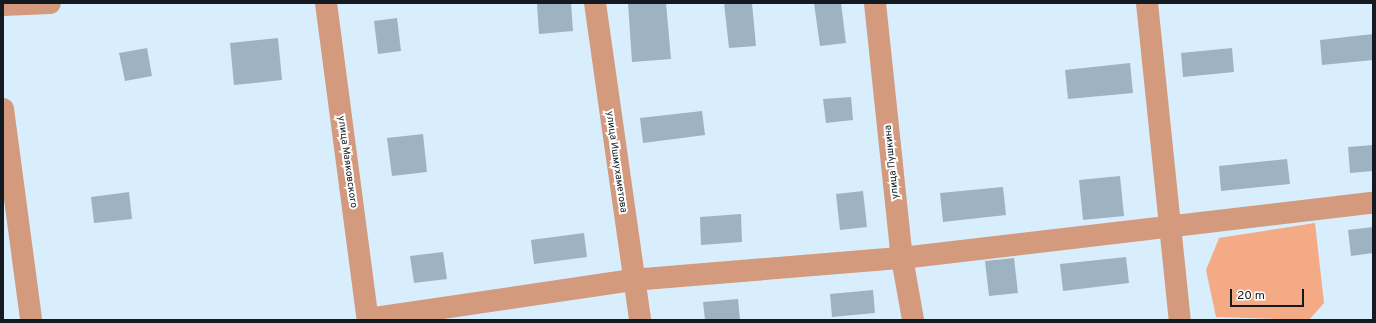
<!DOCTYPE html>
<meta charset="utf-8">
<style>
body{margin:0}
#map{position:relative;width:1376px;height:323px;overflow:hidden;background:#d8eefd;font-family:Overpass,sans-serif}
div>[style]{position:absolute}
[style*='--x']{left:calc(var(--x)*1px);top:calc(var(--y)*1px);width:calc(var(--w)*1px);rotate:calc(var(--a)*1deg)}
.green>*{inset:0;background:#f4ab85}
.building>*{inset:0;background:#9eb3c2}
.street>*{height:22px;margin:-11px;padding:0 11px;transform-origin:11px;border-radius:11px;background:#d39a7d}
span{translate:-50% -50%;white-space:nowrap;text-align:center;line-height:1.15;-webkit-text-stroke:4px #fff;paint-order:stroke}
.street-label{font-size:10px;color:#131a20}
.frame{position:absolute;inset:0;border:4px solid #131a20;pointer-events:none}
.scale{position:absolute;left:1230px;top:289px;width:74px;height:18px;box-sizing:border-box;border:2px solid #131a20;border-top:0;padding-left:5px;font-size:12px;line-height:14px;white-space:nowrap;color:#131a20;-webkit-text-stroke:3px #fff;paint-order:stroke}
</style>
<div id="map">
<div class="green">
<i style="clip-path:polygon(1315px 223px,1324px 303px,1309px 320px,1216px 317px,1206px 270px,1219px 238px)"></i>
</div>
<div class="building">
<i style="clip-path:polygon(571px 3px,573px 31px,539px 34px,537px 4px)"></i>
<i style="clip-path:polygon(628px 3px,666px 3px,671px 59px,632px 62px)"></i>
<i style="clip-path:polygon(724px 3px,752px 3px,756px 46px,729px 48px)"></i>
<i style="clip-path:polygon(814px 3px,841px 3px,846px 43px,820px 46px)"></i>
<i style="clip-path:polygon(397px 18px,401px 51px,378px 54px,374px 21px)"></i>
<i style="clip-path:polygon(1373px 34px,1373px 60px,1322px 65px,1320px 40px)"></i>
<i style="clip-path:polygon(278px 38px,282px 80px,234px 85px,230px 43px)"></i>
<i style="clip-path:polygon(147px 48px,152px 76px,125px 81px,119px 53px)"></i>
<i style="clip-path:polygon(1232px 48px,1234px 72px,1183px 77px,1181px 53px)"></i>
<i style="clip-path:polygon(1130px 63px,1133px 93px,1068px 99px,1065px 70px)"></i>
<i style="clip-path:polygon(851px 97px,853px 120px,826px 123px,823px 99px)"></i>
<i style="clip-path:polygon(702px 111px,705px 135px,643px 143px,640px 118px)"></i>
<i style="clip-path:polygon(423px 134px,427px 172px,392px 176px,387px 138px)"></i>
<i style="clip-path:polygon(1373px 145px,1373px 171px,1350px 173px,1348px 147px)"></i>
<i style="clip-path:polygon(1287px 159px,1290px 184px,1221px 191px,1219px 166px)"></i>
<i style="clip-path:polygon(1120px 176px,1124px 216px,1083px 220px,1079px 180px)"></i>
<i style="clip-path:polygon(1003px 187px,1006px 215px,943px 222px,940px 193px)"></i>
<i style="clip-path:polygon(863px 191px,867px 227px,840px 230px,836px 194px)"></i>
<i style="clip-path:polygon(129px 192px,132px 219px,94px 223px,91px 197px)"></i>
<i style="clip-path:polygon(741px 214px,742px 242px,701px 245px,700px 217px)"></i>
<i style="clip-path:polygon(1373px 227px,1373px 253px,1351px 256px,1348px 230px)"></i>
<i style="clip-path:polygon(584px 233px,587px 257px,534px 264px,531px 240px)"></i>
<i style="clip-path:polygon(443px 252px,447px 279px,414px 283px,410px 256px)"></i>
<i style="clip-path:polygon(1126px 257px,1129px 283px,1063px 291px,1060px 264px)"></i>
<i style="clip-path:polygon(1014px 258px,1018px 293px,989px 296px,985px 261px)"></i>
<i style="clip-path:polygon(873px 290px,875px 313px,832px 317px,830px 294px)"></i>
<i style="clip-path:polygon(738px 299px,740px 320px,705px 320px,703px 302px)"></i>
</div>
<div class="street">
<i style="--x:326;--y:3;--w:320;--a:82.5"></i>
<i style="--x:595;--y:3;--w:320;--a:81.9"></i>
<i style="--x:875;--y:3;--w:256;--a:84"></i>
<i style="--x:902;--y:258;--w:63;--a:79.9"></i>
<i style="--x:1147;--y:3;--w:319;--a:84.1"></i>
<i style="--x:3;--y:5;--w:47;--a:-2.4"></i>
<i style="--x:3;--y:109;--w:213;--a:82.4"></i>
<i style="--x:368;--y:319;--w:267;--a:-8.4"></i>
<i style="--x:632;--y:280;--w:271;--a:-4.7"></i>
<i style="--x:902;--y:258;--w:474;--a:-6.7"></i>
</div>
<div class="street-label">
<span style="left:347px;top:162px;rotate:82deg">улица Маяковского</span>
<span style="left:616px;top:162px;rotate:82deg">улица Ишмухаметова</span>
<span style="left:892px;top:162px;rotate:-96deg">улица Пушкина</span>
</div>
<div class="frame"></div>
<div class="scale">20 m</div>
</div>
